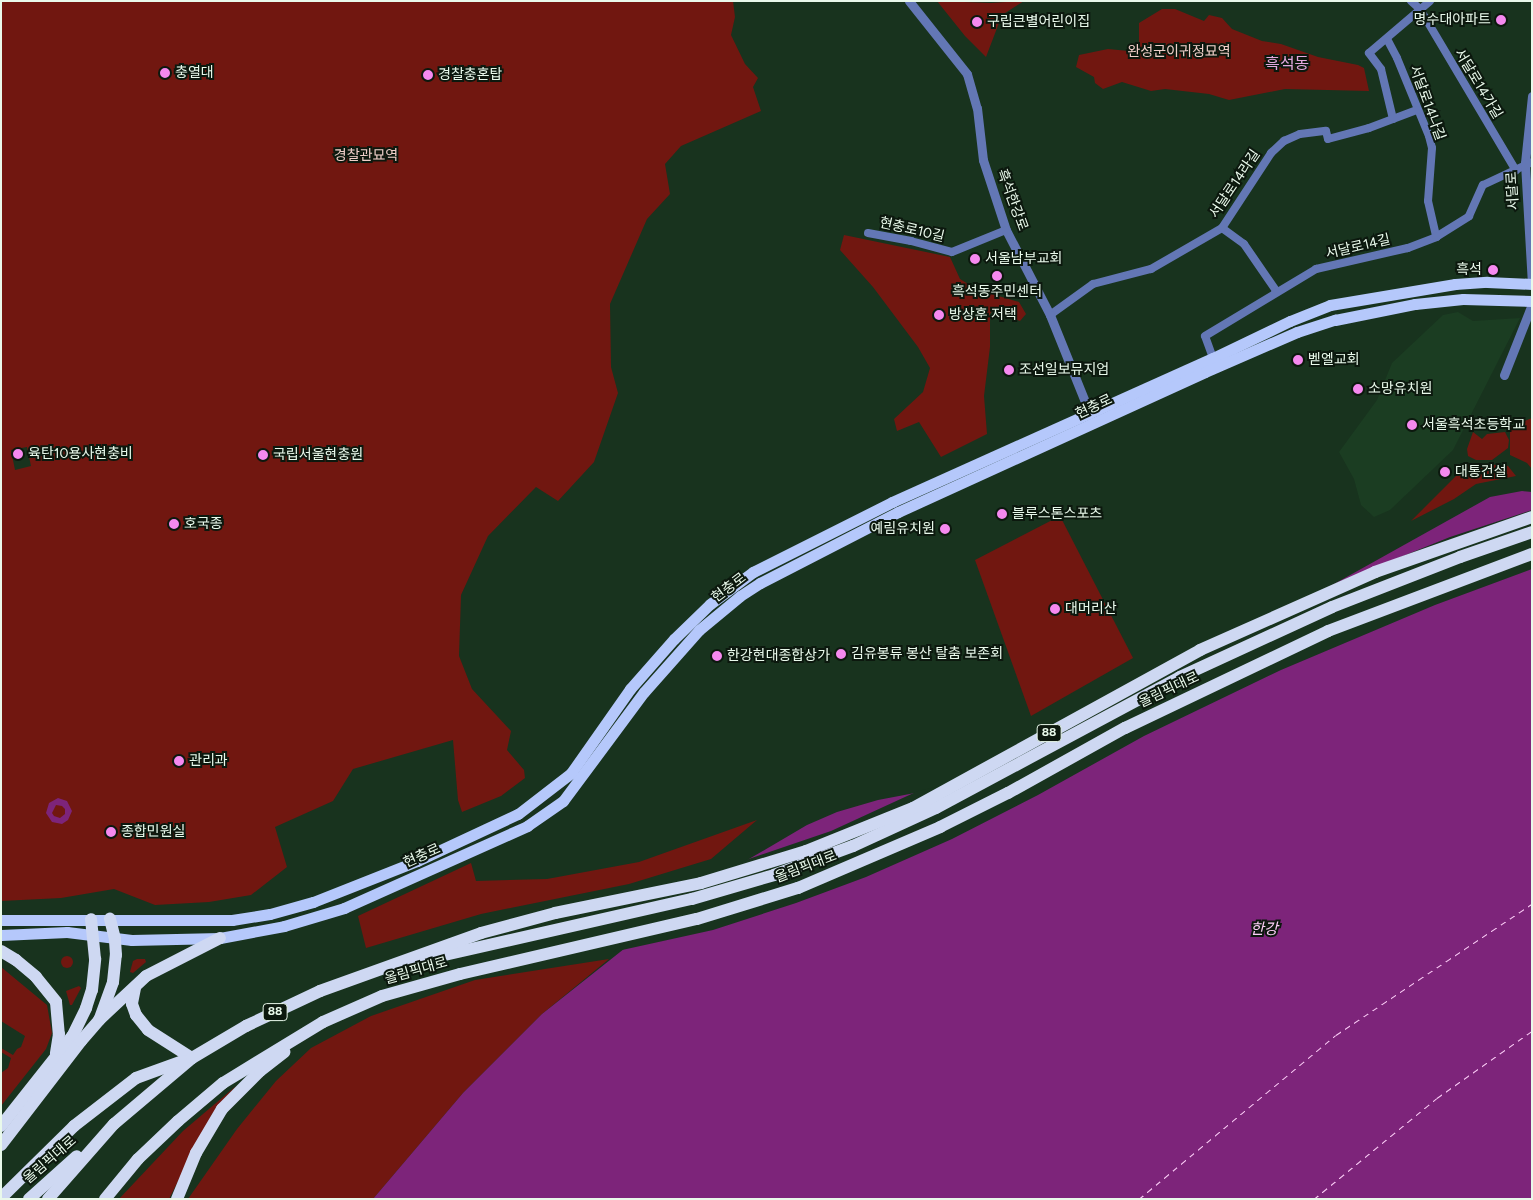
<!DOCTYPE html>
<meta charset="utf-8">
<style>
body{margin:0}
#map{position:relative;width:1533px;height:1200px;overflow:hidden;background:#18331e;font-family:Figtree,"Noto Sans KR",sans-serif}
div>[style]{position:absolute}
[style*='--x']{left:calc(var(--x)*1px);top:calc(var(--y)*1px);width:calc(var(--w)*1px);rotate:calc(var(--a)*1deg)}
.built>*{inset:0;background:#1b3d22}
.green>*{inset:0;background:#711710}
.round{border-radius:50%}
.water>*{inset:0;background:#7d247a}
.pier>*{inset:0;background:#18331e}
.ferry>*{height:1px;margin-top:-0.5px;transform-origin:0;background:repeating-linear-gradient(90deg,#fbccf6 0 6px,transparent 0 11px)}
.minor>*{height:8px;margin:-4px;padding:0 4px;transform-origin:4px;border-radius:4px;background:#6377b5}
.tertiary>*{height:9px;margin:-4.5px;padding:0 4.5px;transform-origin:4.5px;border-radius:4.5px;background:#6377b5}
.primary>*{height:11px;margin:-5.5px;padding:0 5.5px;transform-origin:5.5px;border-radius:5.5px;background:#b5c8fb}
.trunk>*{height:12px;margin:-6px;padding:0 6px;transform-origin:6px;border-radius:6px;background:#ced8f2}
.dots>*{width:14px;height:14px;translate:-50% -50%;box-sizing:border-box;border:2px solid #0c180e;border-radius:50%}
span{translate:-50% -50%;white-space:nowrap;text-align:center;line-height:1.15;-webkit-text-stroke:4px #0c180e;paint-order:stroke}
.shield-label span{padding:1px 4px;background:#0c180e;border:1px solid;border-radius:4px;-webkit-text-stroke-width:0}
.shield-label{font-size:12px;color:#e9f9eb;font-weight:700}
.poi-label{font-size:14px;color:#e9f9eb}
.right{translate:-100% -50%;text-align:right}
.left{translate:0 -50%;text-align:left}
.park-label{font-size:14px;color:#f0cfc9}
.street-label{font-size:14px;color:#e9f9eb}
.water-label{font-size:15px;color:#fbccf6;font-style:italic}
.quarter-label{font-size:16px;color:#e3a8de}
.frame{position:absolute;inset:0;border:2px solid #e9f9eb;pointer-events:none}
</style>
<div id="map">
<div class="built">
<i style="clip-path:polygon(1458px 312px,1473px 321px,1520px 318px,1453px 450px,1390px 510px,1374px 517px,1361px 505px,1354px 479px,1339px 452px,1377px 400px,1392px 363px,1443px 315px)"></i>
</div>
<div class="green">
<i style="clip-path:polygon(evenodd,1px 1px,733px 1px,735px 17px,731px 35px,745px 64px,758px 78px,753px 87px,761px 111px,681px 146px,665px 164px,670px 194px,647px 219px,610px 304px,611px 367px,618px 393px,594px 462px,558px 501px,536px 487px,488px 536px,461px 595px,459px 656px,472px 689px,511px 731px,507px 750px,524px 770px,525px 778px,501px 796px,462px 812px,458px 800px,453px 740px,353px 769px,333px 801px,275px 827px,287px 867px,251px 895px,209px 902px,155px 905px,114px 889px,61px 898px,1px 901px,1px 1px,27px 447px,31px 466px,15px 470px,11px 450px,27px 447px)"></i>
<i style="clip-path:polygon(937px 1px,991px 3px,1024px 1px,1002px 15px,986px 57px,965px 36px)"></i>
<i style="clip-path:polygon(1162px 9px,1175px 9px,1204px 21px,1209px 15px,1222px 18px,1232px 29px,1262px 41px,1281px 44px,1318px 57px,1358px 65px,1364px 68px,1369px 91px,1285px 89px,1229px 100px,1209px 94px,1165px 89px,1151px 91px,1122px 82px,1103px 89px,1095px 83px,1094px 77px,1076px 67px,1079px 55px,1108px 49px,1139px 52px,1139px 23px)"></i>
<i style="clip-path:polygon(844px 235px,950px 257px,960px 279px,978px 290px,1019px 302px,1026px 314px,1020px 321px,992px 311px,990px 314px,990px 347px,984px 396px,987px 434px,941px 457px,919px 422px,897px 431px,894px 419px,923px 392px,930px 368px,918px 347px,873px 287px,840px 250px)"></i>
<i style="clip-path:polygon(1532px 418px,1532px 469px,1527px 463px,1510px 455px,1510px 427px)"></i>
<i style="clip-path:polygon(1473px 432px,1482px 439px,1487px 434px,1505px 432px,1509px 440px,1508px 448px,1492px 460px,1476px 460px,1468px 456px,1467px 449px)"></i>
<i style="clip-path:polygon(1468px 464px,1502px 465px,1508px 466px,1516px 476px,1476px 484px,1454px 499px,1411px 521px)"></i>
<i style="clip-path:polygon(1060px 516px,1133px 658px,1031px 716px,975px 560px)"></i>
<i style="clip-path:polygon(757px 820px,711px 859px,629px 884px,481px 914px,366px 948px,358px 916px,471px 863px,476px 881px,547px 879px,639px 862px)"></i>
<i class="round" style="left:61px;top:956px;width:12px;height:12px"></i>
<i style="clip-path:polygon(137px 959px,145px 959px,146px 962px,133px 973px,130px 972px,133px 961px)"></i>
<i style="clip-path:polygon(609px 959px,542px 1014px,463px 1093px,373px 1199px,188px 1199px,237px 1129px,276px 1081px,311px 1048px,371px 1016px,475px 980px)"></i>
<i style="clip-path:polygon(1px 967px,47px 1005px,52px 1033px,46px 1049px,1px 1106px,1px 1073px,8px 1068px,11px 1058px,1px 1052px,1px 1048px,13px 1055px,17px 1049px,21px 1047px,25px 1036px,1px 1021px)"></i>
<i style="clip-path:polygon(79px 986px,81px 988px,72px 1005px,70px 1005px,66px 991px)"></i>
<i style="clip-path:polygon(236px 1086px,212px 1114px,169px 1199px,119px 1199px,183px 1131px)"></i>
</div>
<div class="water">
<i style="clip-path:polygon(1522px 491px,1532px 492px,1532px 1199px,373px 1199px,463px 1093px,542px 1014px,678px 906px,749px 859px,807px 825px,837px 812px,878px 800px,957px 785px,1146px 689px,1490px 497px)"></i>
<i style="clip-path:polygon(evenodd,58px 798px,67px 801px,72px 811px,68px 820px,62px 824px,52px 822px,46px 813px,49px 803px,58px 798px,56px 805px,62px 806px,65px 809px,65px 814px,60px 818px,54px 816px,52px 813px,56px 805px)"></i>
</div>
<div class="pier">
<i style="clip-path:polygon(1532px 510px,1532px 569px,1435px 605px,1281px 670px,1144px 736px,1038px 795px,952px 839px,866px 877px,796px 903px,713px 930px,613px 952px,676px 904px,740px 862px,831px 831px,918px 791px,956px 782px,1314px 592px,1450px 537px)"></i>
</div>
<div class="ferry">
<i style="--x:1139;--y:1199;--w:256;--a:-39.8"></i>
<i style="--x:1336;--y:1035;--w:236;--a:-33.8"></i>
<i style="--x:1314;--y:1199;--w:159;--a:-39.4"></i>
<i style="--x:1437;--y:1098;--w:116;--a:-35.2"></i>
</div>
<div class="minor">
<i style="--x:1411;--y:1;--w:12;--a:42"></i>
<i style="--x:1420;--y:9;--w:188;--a:59.3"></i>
<i style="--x:1387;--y:39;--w:21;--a:62"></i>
<i style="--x:1397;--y:58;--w:84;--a:67.7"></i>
<i style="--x:1429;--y:136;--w:12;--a:76"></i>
<i style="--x:1432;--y:148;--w:53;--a:94.3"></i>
<i style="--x:1428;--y:201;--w:37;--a:77"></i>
<i style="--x:1393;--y:119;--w:51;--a:-103.5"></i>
<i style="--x:1381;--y:69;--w:20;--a:-127"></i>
<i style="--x:1369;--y:53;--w:80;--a:-40.4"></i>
<i style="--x:1222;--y:228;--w:27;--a:36"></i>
<i style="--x:1244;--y:244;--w:58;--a:55.5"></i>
<i style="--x:868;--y:233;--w:44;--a:10.5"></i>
<i style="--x:911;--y:241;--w:42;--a:15"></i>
<i style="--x:952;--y:252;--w:58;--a:-22.2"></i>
<i style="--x:1050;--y:315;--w:53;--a:-35.8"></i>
<i style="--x:1093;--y:284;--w:60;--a:-14.5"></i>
<i style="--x:1151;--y:269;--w:82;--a:-30"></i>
<i style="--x:1222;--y:228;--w:90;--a:-56.8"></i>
<i style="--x:1271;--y:153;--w:18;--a:-43"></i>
<i style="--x:1284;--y:141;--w:17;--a:-24"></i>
<i style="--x:1300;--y:134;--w:26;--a:-7"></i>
<i style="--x:1326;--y:131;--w:8;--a:76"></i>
<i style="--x:1328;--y:139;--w:42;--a:-15"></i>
<i style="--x:1369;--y:128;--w:51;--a:-20.6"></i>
<i style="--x:1213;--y:358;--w:23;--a:-110"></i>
<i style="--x:1205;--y:336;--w:130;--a:-31.1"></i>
<i style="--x:1316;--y:269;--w:94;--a:-12.9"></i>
<i style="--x:1408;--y:248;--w:30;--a:-21"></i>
<i style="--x:1436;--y:237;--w:39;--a:-32"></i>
<i style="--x:1469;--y:216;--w:34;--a:-66"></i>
<i style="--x:1483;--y:185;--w:54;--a:-25.1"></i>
</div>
<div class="tertiary">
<i style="--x:909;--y:1;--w:93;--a:51.5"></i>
<i style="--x:967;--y:74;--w:35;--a:74"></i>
<i style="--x:977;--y:108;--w:52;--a:83.4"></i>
<i style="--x:983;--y:160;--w:74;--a:71.8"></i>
<i style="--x:1006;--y:230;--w:96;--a:62.6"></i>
<i style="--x:1050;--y:315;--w:107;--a:68"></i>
<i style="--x:1532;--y:96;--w:67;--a:96"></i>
<i style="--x:1525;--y:163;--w:121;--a:86.7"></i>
<i style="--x:1504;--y:375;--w:76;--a:-68.5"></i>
</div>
<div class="primary">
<i style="--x:1;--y:920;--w:231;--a:0"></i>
<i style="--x:232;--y:920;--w:38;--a:-9"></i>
<i style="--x:270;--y:914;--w:45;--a:-15.6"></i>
<i style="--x:313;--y:902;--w:112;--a:-21.5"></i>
<i style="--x:417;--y:861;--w:111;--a:-25"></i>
<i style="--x:518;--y:814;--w:67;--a:-37.7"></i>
<i style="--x:571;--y:773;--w:103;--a:-54.9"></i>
<i style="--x:630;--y:689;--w:67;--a:-48.7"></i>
<i style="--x:674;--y:639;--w:50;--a:-44.2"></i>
<i style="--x:710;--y:604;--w:54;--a:-36.7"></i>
<i style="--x:753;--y:572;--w:156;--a:-26.7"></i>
<i style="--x:892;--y:502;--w:352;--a:-24.2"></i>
<i style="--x:1213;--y:358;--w:85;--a:-25.7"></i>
<i style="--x:1290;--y:321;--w:43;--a:-21.8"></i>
<i style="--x:1330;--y:305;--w:127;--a:-9.5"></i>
<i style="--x:1455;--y:284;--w:32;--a:-4"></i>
<i style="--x:1487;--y:282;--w:45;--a:2.5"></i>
<i style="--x:1;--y:935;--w:66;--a:-2.6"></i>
<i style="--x:67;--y:932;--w:65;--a:7"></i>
<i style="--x:132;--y:940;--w:88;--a:-1.3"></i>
<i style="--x:220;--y:938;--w:65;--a:-10.6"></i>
<i style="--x:284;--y:926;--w:63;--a:-16.7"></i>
<i style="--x:344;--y:908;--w:201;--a:-24.1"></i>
<i style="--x:527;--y:826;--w:44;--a:-34.8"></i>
<i style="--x:563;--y:801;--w:136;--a:-53.4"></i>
<i style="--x:644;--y:692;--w:83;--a:-48.4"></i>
<i style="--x:699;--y:630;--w:53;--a:-39.7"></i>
<i style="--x:740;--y:596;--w:24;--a:-33"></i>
<i style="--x:760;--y:583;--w:155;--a:-27.2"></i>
<i style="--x:898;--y:512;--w:337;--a:-24.5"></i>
<i style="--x:1205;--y:372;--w:100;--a:-23.5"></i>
<i style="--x:1297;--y:332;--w:40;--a:-18"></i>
<i style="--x:1335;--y:320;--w:82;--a:-11.3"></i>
<i style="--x:1415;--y:304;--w:48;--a:-5.9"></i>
<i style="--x:1463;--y:299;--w:69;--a:1.7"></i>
</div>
<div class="trunk">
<i style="--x:1;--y:951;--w:17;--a:31"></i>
<i style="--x:16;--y:960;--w:26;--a:40"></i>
<i style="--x:36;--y:977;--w:32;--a:51"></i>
<i style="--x:56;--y:1002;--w:32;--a:85"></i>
<i style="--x:59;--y:1034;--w:20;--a:99"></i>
<i style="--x:427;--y:959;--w:272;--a:-12.8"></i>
<i style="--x:692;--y:899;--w:85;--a:-16.3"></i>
<i style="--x:774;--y:875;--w:84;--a:-20.2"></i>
<i style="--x:853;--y:846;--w:91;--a:-24.6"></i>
<i style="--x:936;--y:808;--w:277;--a:-28.2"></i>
<i style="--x:1180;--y:677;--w:167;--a:-24.7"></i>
<i style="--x:1332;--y:607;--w:137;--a:-21.3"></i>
<i style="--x:1460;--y:557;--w:76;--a:-19.1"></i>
<i style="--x:135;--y:988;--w:16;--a:101"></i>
<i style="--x:132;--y:1004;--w:12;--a:70"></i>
<i style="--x:136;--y:1015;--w:19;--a:51"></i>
<i style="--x:148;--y:1030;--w:52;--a:32.5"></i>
<i style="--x:100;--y:1018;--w:38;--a:-70"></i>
<i style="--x:113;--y:982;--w:27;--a:-84"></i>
<i style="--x:116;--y:955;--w:16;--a:-94"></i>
<i style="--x:115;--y:939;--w:21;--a:-104"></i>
<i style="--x:1;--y:1126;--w:116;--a:-51.6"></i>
<i style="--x:73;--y:1035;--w:30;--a:-64"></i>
<i style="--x:86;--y:1008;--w:19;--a:-72"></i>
<i style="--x:92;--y:990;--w:31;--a:-84"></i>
<i style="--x:95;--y:959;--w:40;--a:-95.7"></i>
<i style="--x:1;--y:1145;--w:131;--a:-52.4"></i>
<i style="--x:81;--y:1041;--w:28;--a:-49"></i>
<i style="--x:99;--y:1020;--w:64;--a:-43.1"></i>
<i style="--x:146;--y:976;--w:83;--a:-27.2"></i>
<i style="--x:1;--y:1198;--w:103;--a:-44.6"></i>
<i style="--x:74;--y:1126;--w:78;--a:-37.7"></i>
<i style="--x:136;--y:1078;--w:50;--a:-19.9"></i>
<i style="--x:29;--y:1199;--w:64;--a:-41.9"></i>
<i style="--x:48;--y:1199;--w:100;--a:-48.7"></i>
<i style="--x:114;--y:1124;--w:102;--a:-40.2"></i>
<i style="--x:192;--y:1058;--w:63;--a:-30.7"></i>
<i style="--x:246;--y:1026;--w:82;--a:-25.3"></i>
<i style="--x:320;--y:991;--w:171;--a:-19.8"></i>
<i style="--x:481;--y:933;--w:77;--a:-15.1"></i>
<i style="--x:555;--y:913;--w:149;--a:-11.6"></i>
<i style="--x:701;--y:883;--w:110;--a:-16.9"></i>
<i style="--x:806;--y:851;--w:115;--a:-21.9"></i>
<i style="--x:913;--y:808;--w:328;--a:-28.8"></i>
<i style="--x:1200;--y:650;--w:192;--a:-24"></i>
<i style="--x:1375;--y:572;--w:166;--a:-19.3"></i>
<i style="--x:105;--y:1199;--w:52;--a:-50.5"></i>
<i style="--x:138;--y:1159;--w:55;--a:-43.5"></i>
<i style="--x:178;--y:1121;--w:59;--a:-40.2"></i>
<i style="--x:223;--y:1083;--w:117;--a:-31.4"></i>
<i style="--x:323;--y:1022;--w:64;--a:-23.8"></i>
<i style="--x:382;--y:996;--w:81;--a:-15.8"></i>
<i style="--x:460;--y:974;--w:243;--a:-13.1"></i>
<i style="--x:697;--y:919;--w:106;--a:-17.1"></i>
<i style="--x:798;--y:888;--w:155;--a:-23.2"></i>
<i style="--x:940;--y:827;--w:76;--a:-26.6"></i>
<i style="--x:1008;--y:793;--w:134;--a:-29.1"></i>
<i style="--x:1125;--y:728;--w:225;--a:-25.5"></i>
<i style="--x:1328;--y:631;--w:218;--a:-20.7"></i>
<i style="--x:177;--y:1199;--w:50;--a:-67.6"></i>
<i style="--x:196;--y:1153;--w:51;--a:-59.4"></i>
<i style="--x:222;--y:1109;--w:54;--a:-45"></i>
<i style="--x:260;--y:1071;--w:31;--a:-38"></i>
</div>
<div class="dots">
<i style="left:1501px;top:20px;background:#f589ef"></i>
<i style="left:977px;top:22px;background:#f589ef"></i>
<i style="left:165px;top:73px;background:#f589ef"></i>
<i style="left:428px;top:75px;background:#f589ef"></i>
<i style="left:975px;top:259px;background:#f589ef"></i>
<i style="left:1493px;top:270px;background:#f589ef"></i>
<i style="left:997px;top:276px;background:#f589ef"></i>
<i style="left:939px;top:315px;background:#f589ef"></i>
<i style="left:1298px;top:360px;background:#f589ef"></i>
<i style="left:1009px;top:370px;background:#f589ef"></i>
<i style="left:1358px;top:389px;background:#f589ef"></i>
<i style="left:1412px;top:425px;background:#f589ef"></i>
<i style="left:18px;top:454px;background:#f589ef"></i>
<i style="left:263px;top:455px;background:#f589ef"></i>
<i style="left:1445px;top:472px;background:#f589ef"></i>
<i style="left:1002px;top:514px;background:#f589ef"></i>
<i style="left:174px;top:524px;background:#f589ef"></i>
<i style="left:945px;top:529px;background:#f589ef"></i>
<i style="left:1055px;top:609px;background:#f589ef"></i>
<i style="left:841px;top:654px;background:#f589ef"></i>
<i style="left:717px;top:656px;background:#f589ef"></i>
<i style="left:179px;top:761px;background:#f589ef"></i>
<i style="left:111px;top:832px;background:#f589ef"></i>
</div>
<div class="shield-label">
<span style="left:1049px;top:733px">88</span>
<span style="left:275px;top:1012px">88</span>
</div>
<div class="poi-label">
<span class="right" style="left:1491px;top:20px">명수대아파트</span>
<span class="left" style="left:987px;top:22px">구립큰별어린이집</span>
<span class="left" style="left:175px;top:73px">충열대</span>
<span class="left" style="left:438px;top:75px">경찰충혼탑</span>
<span class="left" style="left:985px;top:259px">서울남부교회</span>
<span class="right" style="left:1482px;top:270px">흑석</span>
<span style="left:997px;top:292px">흑석동주민센터</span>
<span class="left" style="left:949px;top:315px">방상훈 저택</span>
<span class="left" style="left:1308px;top:360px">벧엘교회</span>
<span class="left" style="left:1019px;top:370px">조선일보뮤지엄</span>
<span class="left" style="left:1368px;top:389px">소망유치원</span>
<span class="left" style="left:1422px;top:425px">서울흑석초등학교</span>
<span class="left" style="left:28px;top:454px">육탄10용사현충비</span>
<span class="left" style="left:273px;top:455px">국립서울현충원</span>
<span class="left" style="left:1455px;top:472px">대통건설</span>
<span class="left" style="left:1012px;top:514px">블루스톤스포츠</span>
<span class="left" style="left:184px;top:524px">호국종</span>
<span class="right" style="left:935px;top:529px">예림유치원</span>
<span class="left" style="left:1065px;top:609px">대머리산</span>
<span class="left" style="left:851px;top:654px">김유봉류 봉산 탈춤 보존회</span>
<span class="left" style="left:727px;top:656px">한강현대종합상가</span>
<span class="left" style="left:189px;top:761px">관리과</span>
<span class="left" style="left:121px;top:832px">종합민원실</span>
</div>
<div class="park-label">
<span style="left:1179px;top:52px">완성군이귀정묘역</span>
<span style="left:366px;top:156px">경찰관묘역</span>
</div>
<div class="street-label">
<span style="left:1478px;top:84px;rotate:59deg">서달로14가길</span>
<span style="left:1427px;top:103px;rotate:70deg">서달로14나길</span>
<span style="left:1235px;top:184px;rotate:-56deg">서달로14라길</span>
<span style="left:1513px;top:191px;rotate:-93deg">서달로</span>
<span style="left:1012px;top:200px;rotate:70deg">흑석한강로</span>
<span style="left:912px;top:230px;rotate:13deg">현충로10길</span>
<span style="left:1358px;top:247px;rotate:-13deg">서달로14길</span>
<span style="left:1094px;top:407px;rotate:-25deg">현충로</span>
<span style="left:729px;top:588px;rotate:-37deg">현충로</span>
<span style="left:1169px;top:690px;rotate:-25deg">올림픽대로</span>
<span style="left:422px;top:856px;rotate:-24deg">현충로</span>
<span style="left:806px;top:867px;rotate:-21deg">올림픽대로</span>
<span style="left:416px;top:971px;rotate:-16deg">올림픽대로</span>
<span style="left:50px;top:1160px;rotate:-41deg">올림픽대로</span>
</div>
<div class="water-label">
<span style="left:1264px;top:930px">한강</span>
</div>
<div class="quarter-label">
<span style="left:1287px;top:64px">흑석동</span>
</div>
<div class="frame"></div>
</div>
